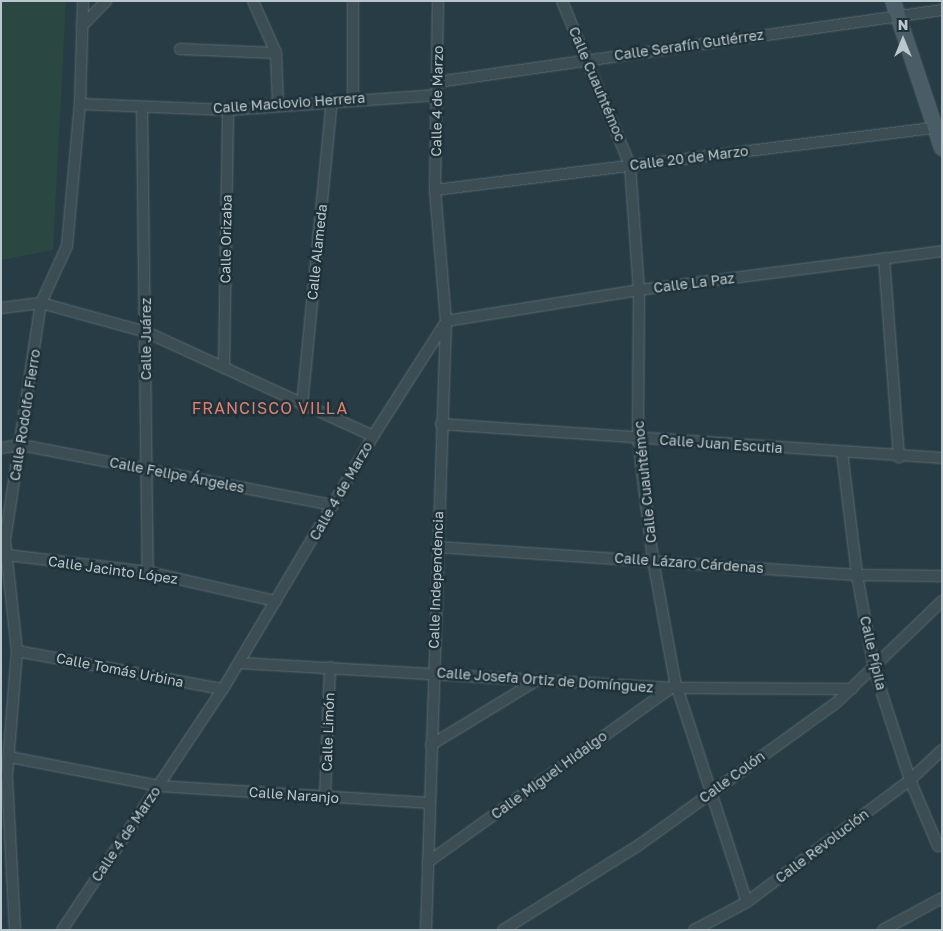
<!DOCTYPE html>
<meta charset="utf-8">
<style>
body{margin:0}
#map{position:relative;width:943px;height:931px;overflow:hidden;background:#273c44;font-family:"Golos Text",sans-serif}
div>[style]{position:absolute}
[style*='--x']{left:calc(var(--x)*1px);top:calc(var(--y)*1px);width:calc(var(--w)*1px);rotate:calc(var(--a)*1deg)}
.green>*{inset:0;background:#2b4741}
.roads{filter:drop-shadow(0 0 1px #5b6a71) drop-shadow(0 0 1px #5b6a71)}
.street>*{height:10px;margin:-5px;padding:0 5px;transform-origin:5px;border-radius:5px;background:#3c4d54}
.secondary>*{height:14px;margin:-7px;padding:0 7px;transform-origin:7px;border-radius:7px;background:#4a5d67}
span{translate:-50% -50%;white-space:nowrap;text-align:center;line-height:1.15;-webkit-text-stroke:5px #203239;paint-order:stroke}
.street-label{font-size:14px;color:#bac7cd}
.quarter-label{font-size:16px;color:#da8071;letter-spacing:1px}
.frame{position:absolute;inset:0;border:2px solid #bac7cd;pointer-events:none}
.north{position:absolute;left:878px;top:15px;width:50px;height:50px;-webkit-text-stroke:4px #203239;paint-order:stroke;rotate:0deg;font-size:14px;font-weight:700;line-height:20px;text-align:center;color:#bac7cd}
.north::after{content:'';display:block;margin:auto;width:18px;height:22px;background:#bac7cd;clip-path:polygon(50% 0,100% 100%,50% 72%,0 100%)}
</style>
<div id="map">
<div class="green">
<i style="clip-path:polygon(1px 1px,66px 1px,53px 250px,1px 260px)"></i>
</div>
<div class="roads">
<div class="street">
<i style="--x:253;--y:1;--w:57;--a:66.1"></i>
<i style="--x:276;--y:53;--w:52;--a:87.8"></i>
<i style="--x:353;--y:1;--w:98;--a:90"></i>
<i style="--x:562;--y:1;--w:178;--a:67.5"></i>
<i style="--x:630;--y:165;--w:125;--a:85.9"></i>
<i style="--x:639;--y:290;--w:148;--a:90.4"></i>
<i style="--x:638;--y:438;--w:123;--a:83"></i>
<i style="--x:653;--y:560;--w:123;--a:79.7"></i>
<i style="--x:675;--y:681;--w:232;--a:72"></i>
<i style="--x:82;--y:26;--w:35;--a:-46"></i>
<i style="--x:180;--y:49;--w:96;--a:2.4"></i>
<i style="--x:437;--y:82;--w:510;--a:-8.11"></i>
<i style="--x:80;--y:104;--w:148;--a:2.3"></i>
<i style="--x:228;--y:110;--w:210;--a:-4.1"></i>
<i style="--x:142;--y:107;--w:465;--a:89.3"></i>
<i style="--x:435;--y:190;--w:510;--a:-7.1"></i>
<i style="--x:884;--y:258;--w:200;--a:85.7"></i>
<i style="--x:1;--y:308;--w:40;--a:-7.1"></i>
<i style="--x:41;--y:303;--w:109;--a:15.4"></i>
<i style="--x:146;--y:332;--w:250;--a:24.6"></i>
<i style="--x:446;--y:321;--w:195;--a:-9.1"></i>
<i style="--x:639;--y:290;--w:305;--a:-7.3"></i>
<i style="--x:224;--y:368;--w:258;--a:-89.1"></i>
<i style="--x:302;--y:405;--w:306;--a:-84.4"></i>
<i style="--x:441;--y:424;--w:502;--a:3.88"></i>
<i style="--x:1;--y:448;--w:20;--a:-9"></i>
<i style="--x:21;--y:445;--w:318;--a:10.9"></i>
<i style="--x:842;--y:452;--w:124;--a:83"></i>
<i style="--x:857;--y:575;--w:96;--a:79.7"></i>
<i style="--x:874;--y:669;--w:117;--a:72"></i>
<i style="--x:910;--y:780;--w:72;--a:67"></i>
<i style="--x:437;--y:547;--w:421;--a:3.8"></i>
<i style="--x:857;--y:575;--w:85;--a:0.7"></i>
<i style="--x:7;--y:555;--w:142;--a:6.9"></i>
<i style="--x:148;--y:572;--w:131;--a:12.8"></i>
<i style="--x:17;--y:651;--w:209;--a:10.5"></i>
<i style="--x:239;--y:663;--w:440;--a:3.3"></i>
<i style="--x:678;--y:688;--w:174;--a:0.3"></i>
<i style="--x:431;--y:745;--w:127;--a:-31.4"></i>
<i style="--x:10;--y:757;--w:152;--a:11"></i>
<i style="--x:159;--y:786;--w:271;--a:3.6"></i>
<i style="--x:325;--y:797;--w:130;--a:-87.8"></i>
<i style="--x:428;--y:862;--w:299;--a:-35.6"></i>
<i style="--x:15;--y:930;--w:155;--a:-93"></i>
<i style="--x:7;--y:775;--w:124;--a:-85.4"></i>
<i style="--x:17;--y:651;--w:112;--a:-96.2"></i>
<i style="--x:5;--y:540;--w:240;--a:-81.4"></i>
<i style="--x:41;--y:303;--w:63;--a:-65.5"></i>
<i style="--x:67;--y:246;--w:143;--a:-84.8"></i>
<i style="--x:80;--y:104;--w:103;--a:-88.3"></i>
<i style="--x:62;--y:930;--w:290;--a:-56.3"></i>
<i style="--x:223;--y:689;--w:294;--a:-59.3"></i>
<i style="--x:373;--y:436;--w:135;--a:-57.4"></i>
<i style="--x:426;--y:930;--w:609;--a:-88.12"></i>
<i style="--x:446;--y:321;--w:131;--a:-94.8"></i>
<i style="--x:435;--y:190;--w:189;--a:-89.1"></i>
<i style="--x:503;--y:930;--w:160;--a:-32"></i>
<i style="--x:639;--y:845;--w:243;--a:-35.8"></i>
<i style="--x:836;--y:703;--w:147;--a:-43.9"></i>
<i style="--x:694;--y:930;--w:60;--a:-27.8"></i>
<i style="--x:747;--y:902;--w:204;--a:-36.8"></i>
<i style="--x:910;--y:780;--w:44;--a:-43.2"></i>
<i style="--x:883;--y:930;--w:67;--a:-28.5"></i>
</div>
<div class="secondary">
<i style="--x:893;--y:1;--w:155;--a:71.6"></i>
</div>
</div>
<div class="street-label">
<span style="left:689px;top:45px;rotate:-8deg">Calle Serafín Gutiérrez</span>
<span style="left:597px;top:84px;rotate:67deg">Calle Cuauhtémoc</span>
<span style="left:437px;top:101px;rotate:-89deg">Calle 4 de Marzo</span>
<span style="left:289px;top:103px;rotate:-4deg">Calle Maclovio Herrera</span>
<span style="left:689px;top:158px;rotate:-7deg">Calle 20 de Marzo</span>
<span style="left:226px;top:239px;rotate:-89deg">Calle Orizaba</span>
<span style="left:317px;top:252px;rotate:-84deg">Calle Alameda</span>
<span style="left:694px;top:283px;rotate:-7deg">Calle La Paz</span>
<span style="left:146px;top:339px;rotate:-90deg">Calle Juárez</span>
<span style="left:25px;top:415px;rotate:-81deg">Calle Rodolfo Fierro</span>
<span style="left:721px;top:444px;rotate:4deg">Calle Juan Escutia</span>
<span style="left:177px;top:475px;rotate:11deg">Calle Felipe Ángeles</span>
<span style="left:645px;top:482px;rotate:-96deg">Calle Cuauhtémoc</span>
<span style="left:341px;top:491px;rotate:-60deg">Calle 4 de Marzo</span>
<span style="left:689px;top:563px;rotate:4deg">Calle Lázaro Cárdenas</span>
<span style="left:113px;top:570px;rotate:8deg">Calle Jacinto López</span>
<span style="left:436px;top:580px;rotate:-88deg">Calle Independencia</span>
<span style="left:873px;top:653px;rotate:77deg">Calle Pípila</span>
<span style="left:120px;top:670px;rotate:11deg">Calle Tomás Urbina</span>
<span style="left:545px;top:680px;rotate:4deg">Calle Josefa Ortiz de Domínguez</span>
<span style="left:328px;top:732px;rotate:-88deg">Calle Limón</span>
<span style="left:549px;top:775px;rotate:-36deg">Calle Miguel Hidalgo</span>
<span style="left:732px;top:777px;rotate:-36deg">Calle Colón</span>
<span style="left:294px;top:795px;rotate:4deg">Calle Naranjo</span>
<span style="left:126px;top:834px;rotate:-56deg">Calle 4 de Marzo</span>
<span style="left:822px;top:846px;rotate:-37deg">Calle Revolución</span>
</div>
<div class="quarter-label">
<span style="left:270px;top:408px">FRANCISCO VILLA</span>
</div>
<div class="frame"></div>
<div class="north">N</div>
</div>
